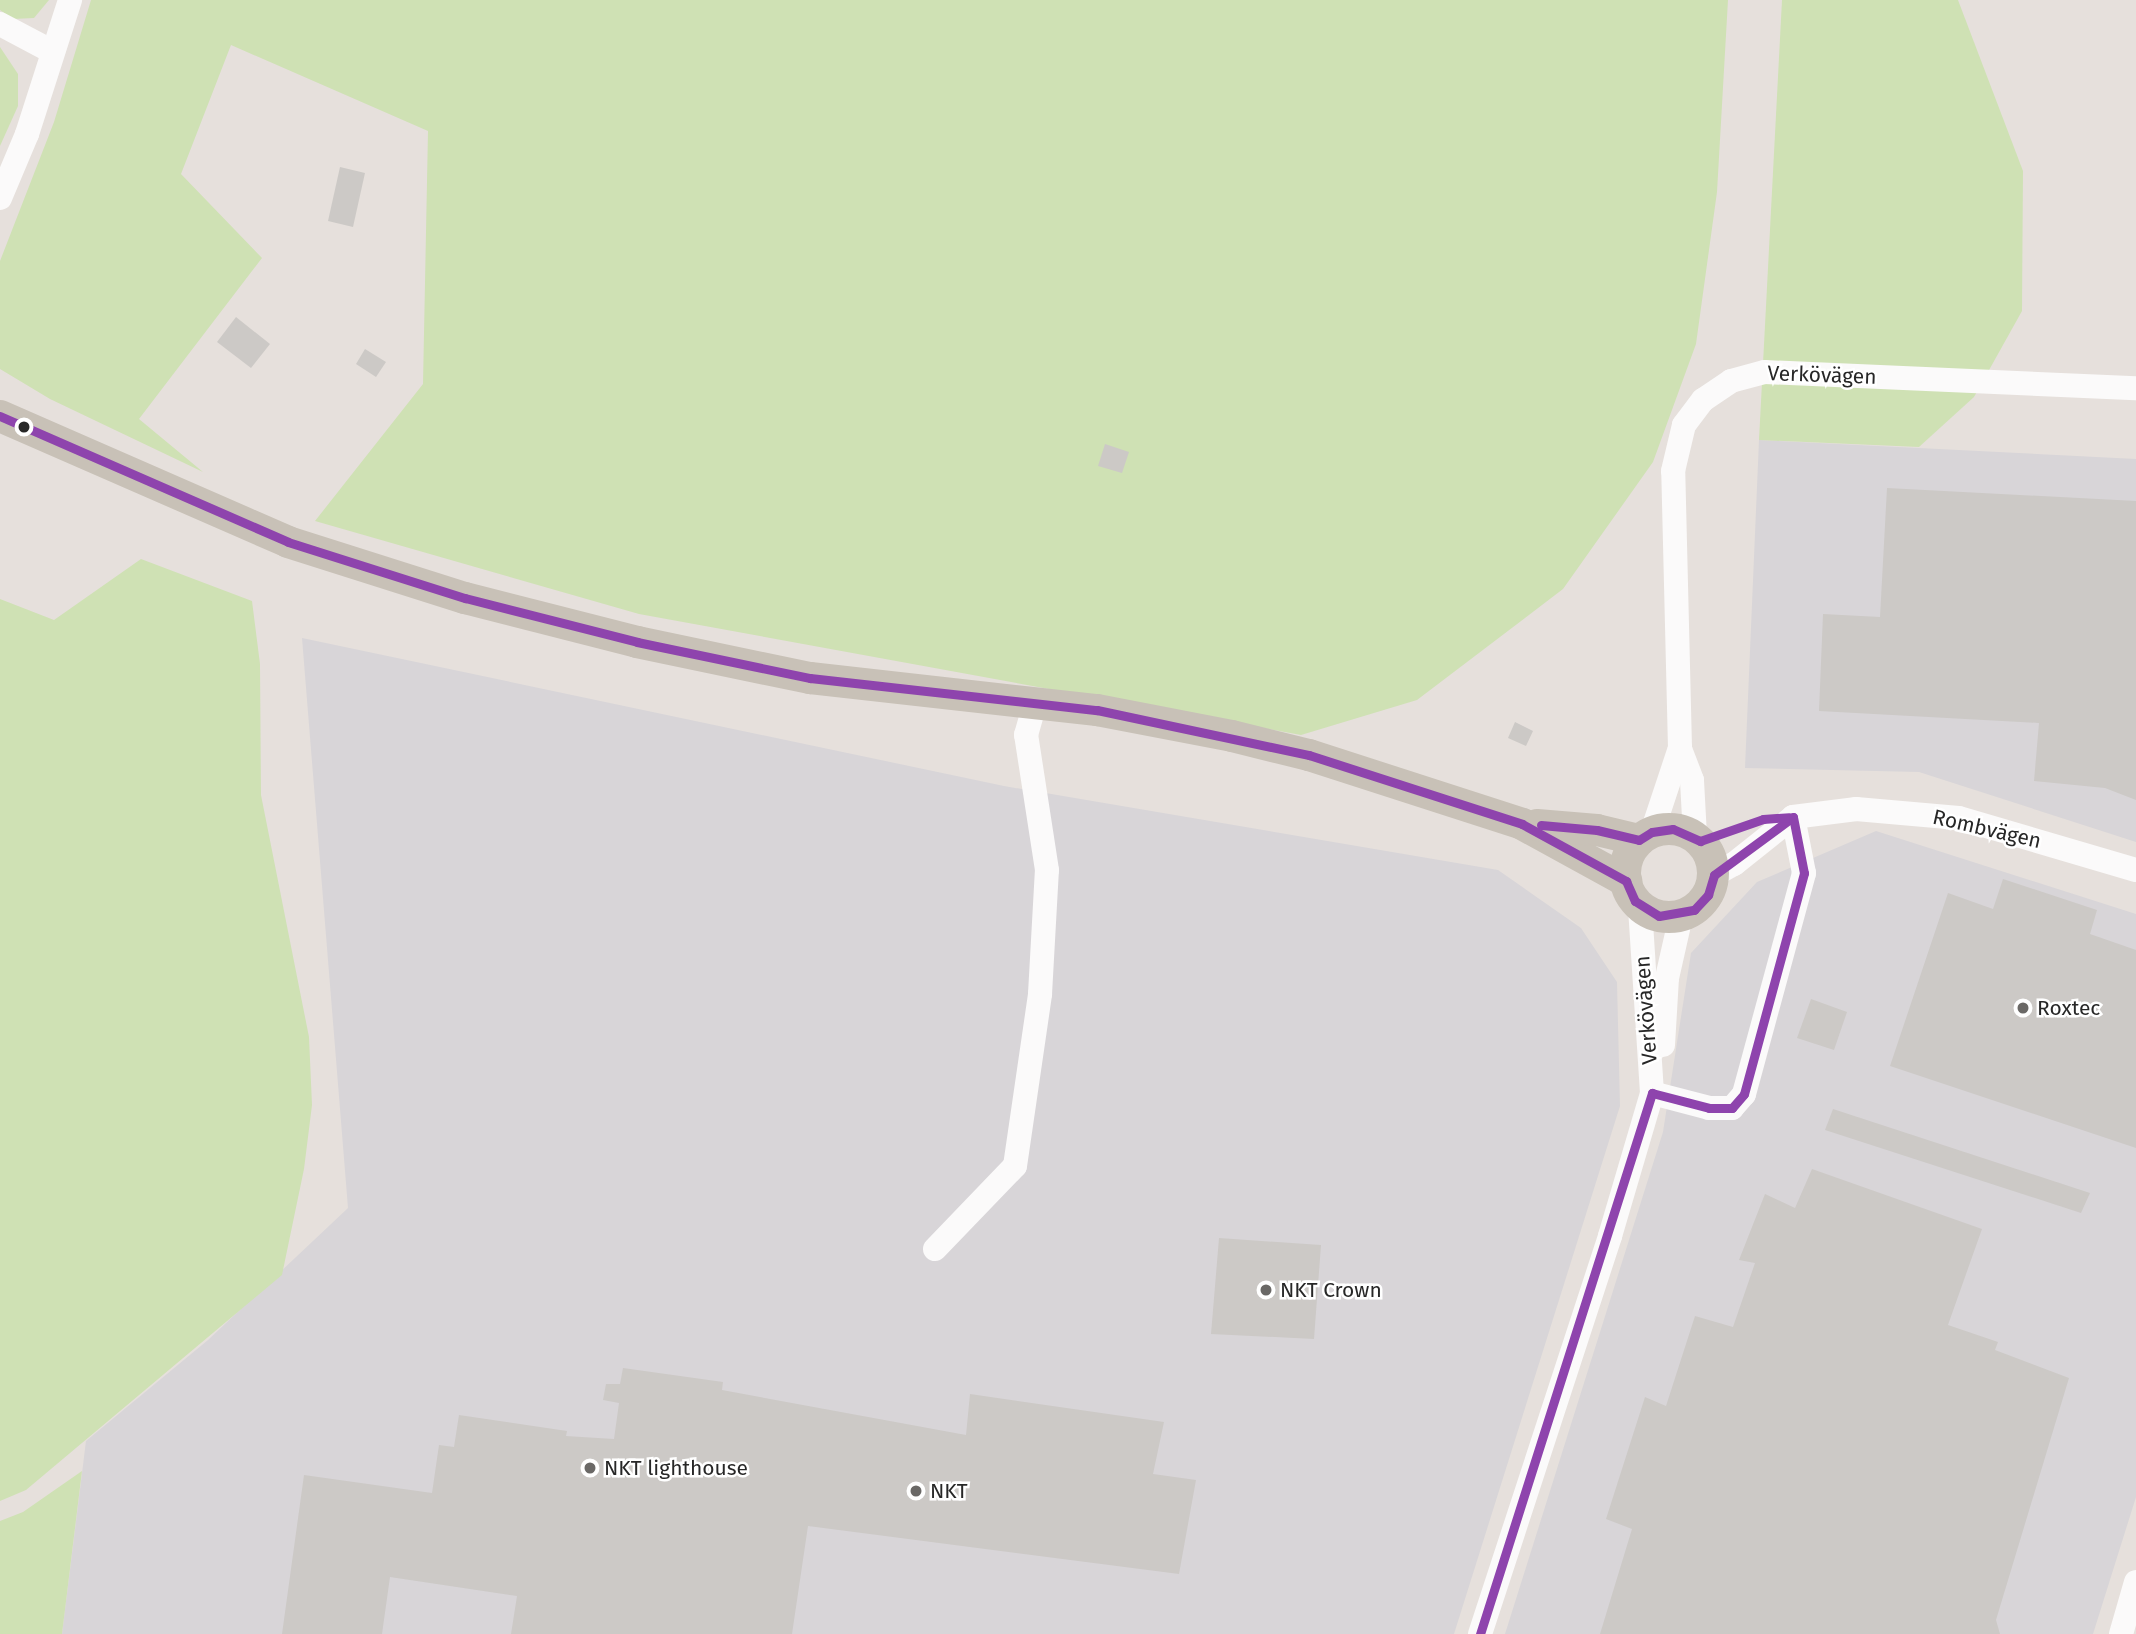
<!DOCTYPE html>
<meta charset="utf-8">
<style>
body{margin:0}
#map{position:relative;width:2136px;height:1634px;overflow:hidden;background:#e6e0dc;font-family:"Fira Sans",sans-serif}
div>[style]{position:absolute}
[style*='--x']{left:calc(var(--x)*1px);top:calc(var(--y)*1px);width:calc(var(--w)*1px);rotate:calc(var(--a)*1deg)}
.industrial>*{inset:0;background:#d8d5d8}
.green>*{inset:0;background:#cfe1b4}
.building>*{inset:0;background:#ccc9c6}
.minor>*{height:24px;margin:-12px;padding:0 12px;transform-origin:12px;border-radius:12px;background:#fbfafa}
.major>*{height:32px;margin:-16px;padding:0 16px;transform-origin:16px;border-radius:16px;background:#c8c1b7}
.major>.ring{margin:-16px;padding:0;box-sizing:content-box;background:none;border:32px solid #c8c1b7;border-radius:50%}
.bus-1>*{height:9px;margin:-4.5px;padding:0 4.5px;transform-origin:4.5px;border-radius:4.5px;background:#8e44ad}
.dots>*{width:19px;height:19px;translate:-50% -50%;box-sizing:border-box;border:4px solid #fff;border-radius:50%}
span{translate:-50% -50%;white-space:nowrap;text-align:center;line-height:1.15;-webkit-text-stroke:5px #fff;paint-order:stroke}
.street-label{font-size:21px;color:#272727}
.poi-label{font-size:21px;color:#272727}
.left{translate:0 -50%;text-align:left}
</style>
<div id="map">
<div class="industrial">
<i style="clip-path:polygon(1759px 440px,2136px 459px,2136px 842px,1919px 772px,1745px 768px)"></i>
<i style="clip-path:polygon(302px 638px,1004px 786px,1498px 870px,1581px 928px,1617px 982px,1620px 1106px,1454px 1634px,62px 1634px,86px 1441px,208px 1340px,348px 1208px)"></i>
<i style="clip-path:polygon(1876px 831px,2136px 914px,2136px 1497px,2093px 1634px,1505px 1634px,1663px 1132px,1691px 953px,1757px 882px)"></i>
</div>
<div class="green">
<i style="clip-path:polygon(0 0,49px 0,34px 18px,13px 19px,0 10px)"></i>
<i style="clip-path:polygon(91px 0,1728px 0,1717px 192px,1696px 344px,1653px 462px,1563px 589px,1417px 700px,1301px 735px,639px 614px,315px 521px,423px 384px,428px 131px,231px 45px,181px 174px,262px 258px,139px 419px,203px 472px,50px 399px,0 369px,0 261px,54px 122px)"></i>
<i style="clip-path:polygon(1782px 0,1958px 0,2023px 171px,2022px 311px,1974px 397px,1919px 447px,1759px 440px)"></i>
<i style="clip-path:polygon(0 47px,18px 74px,18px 106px,0 146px)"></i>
<i style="clip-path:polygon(141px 559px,252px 601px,260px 664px,261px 795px,309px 1037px,312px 1105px,304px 1169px,282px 1275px,26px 1490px,0 1501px,0 599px,54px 620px)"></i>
<i style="clip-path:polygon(82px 1471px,62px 1634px,0 1634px,0 1521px,23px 1512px)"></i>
</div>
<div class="building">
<i style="clip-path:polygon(340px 167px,365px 173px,353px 227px,328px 221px)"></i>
<i style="clip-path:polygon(236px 317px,270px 344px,251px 368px,217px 342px)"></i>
<i style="clip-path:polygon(365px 349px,386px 362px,376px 377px,356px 364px)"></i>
<i style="clip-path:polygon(1105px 444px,1129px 452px,1122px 473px,1098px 466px)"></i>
<i style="clip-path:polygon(1887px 488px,2136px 501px,2136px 800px,2105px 788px,2034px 781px,2039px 723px,1819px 711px,1823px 614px,1880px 617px)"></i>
<i style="clip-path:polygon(1515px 722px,1533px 731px,1526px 746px,1508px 738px)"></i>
<i style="clip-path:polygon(2003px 879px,2097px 910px,2090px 934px,2136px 950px,2136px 1148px,1890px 1066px,1948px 893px,1993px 909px)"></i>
<i style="clip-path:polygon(1811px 999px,1847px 1012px,1834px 1050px,1797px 1038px)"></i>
<i style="clip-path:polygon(1833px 1109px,2090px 1193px,2081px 1213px,1825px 1130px)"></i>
<i style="clip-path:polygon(1812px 1169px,1982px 1229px,1948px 1325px,1998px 1342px,1995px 1350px,2069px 1378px,1996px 1620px,2000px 1634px,1600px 1634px,1632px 1529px,1606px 1519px,1645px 1397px,1666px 1406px,1695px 1316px,1733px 1327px,1755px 1263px,1739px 1260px,1765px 1194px,1795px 1208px)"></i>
<i style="clip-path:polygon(1219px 1238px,1321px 1245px,1314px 1339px,1211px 1334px)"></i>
<i style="clip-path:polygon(623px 1368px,723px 1382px,722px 1390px,966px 1435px,970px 1394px,1164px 1422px,1153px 1474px,1196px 1480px,1179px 1574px,808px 1526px,792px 1634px,511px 1634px,517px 1596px,390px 1577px,382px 1634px,282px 1634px,304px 1475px,432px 1493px,439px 1445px,454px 1447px,459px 1415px,567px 1431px,566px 1436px,614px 1439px,619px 1403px,603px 1400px,606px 1384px,620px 1384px)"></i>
</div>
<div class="minor">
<i style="--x:0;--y:24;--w:58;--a:27.9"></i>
<i style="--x:0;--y:198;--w:69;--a:-67.1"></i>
<i style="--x:27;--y:134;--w:141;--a:-72.2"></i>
<i style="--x:1652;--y:832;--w:89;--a:-71.6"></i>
<i style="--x:1695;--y:836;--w:56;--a:-93.1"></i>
<i style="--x:1692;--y:780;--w:34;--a:-111"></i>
<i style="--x:1680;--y:748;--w:277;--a:-91.4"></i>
<i style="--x:1673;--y:471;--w:47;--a:-76.6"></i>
<i style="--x:1684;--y:425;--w:31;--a:-53"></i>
<i style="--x:1703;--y:400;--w:34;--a:-34"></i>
<i style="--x:1731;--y:381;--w:35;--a:-15"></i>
<i style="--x:1765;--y:372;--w:371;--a:2.5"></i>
<i style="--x:1714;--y:875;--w:23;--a:-29"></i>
<i style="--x:1734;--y:864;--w:75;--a:-38.5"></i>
<i style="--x:1793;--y:817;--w:64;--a:-7.2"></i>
<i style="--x:1856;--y:809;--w:103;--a:5"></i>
<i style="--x:1959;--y:818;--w:184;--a:16.4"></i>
<i style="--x:1663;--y:1045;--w:67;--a:-86.6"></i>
<i style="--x:1667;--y:978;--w:64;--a:-77.3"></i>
<i style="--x:1652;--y:1093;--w:59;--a:14.7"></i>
<i style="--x:1709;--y:1108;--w:23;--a:0"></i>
<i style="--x:1732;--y:1108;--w:18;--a:-49"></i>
<i style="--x:1744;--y:1094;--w:229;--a:-74.8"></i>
<i style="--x:1804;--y:873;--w:57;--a:-101.1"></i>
<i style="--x:935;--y:1249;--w:115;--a:-46.1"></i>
<i style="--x:1015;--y:1166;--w:174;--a:-81.7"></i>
<i style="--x:1040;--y:994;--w:124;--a:-86.8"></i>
<i style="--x:1047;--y:870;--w:137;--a:-98.8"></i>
<i style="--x:1026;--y:735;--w:33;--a:-74"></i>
<i style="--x:1480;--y:1634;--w:419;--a:-71.9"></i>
<i style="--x:1610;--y:1236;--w:149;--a:-73.6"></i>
<i style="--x:1652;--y:1093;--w:186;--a:-93.7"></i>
<i style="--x:2121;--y:1634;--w:54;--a:-73.9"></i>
</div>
<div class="major">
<i style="--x:0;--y:416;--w:314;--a:23.6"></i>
<i style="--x:288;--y:542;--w:186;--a:17.6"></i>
<i style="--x:465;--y:598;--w:178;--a:14.3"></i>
<i style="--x:637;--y:642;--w:177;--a:11.8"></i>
<i style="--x:810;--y:678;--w:289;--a:6.4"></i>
<i style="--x:1097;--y:710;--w:137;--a:10.9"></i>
<i style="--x:1232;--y:736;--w:79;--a:13.9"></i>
<i style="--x:1309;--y:755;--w:224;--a:17.9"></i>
<i style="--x:1522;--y:824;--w:119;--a:28.7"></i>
<i style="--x:1537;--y:825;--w:60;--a:4.8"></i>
<i style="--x:1597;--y:830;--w:43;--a:13.4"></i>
<i class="ring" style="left:1625px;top:829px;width:56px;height:56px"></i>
</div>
<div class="bus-1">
<i style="--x:0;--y:416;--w:314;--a:23.6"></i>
<i style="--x:288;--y:542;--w:186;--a:17.6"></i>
<i style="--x:465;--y:598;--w:178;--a:14.3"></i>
<i style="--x:637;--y:642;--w:177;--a:11.8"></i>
<i style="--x:810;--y:678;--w:289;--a:6.4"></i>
<i style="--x:1097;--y:710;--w:217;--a:12"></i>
<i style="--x:1309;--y:755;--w:224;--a:17.9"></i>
<i style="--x:1522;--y:824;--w:119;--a:28.7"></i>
<i style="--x:1626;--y:881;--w:22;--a:66"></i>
<i style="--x:1635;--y:901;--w:28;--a:32"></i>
<i style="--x:1659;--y:916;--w:36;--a:-10"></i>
<i style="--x:1694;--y:910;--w:21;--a:-47"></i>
<i style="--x:1708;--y:895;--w:21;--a:-73"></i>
<i style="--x:1714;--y:875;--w:98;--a:-36.3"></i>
<i style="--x:1541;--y:825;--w:56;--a:5.1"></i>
<i style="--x:1597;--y:830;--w:43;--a:13.4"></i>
<i style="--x:1639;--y:840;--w:15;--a:-32"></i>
<i style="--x:1652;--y:832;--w:21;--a:-8"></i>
<i style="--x:1673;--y:829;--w:30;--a:24"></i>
<i style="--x:1700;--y:841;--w:67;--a:-19.2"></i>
<i style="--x:1763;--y:819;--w:26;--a:-4"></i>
<i style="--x:1652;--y:1093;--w:59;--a:14.7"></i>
<i style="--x:1709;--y:1108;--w:23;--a:0"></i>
<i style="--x:1732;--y:1108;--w:18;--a:-49"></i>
<i style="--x:1744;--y:1094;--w:229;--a:-74.8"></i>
<i style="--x:1804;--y:873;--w:57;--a:-101.1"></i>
<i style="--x:1480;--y:1634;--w:568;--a:-72.36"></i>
</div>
<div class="dots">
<i style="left:24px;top:427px;background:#272727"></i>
<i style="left:2023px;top:1008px;background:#6a6866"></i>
<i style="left:1266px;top:1290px;background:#6a6866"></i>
<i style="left:590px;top:1468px;background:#6a6866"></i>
<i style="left:916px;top:1491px;background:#6a6866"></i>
</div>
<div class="street-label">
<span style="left:1822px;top:375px;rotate:2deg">Verkövägen</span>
<span style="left:1987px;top:829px;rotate:13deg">Rombvägen</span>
<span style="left:1646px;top:1010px;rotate:-94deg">Verkövägen</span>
</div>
<div class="poi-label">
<span class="left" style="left:2037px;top:1008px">Roxtec</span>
<span class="left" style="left:1280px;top:1290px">NKT Crown</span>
<span class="left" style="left:604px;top:1468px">NKT lighthouse</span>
<span class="left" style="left:930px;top:1491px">NKT</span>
</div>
</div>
